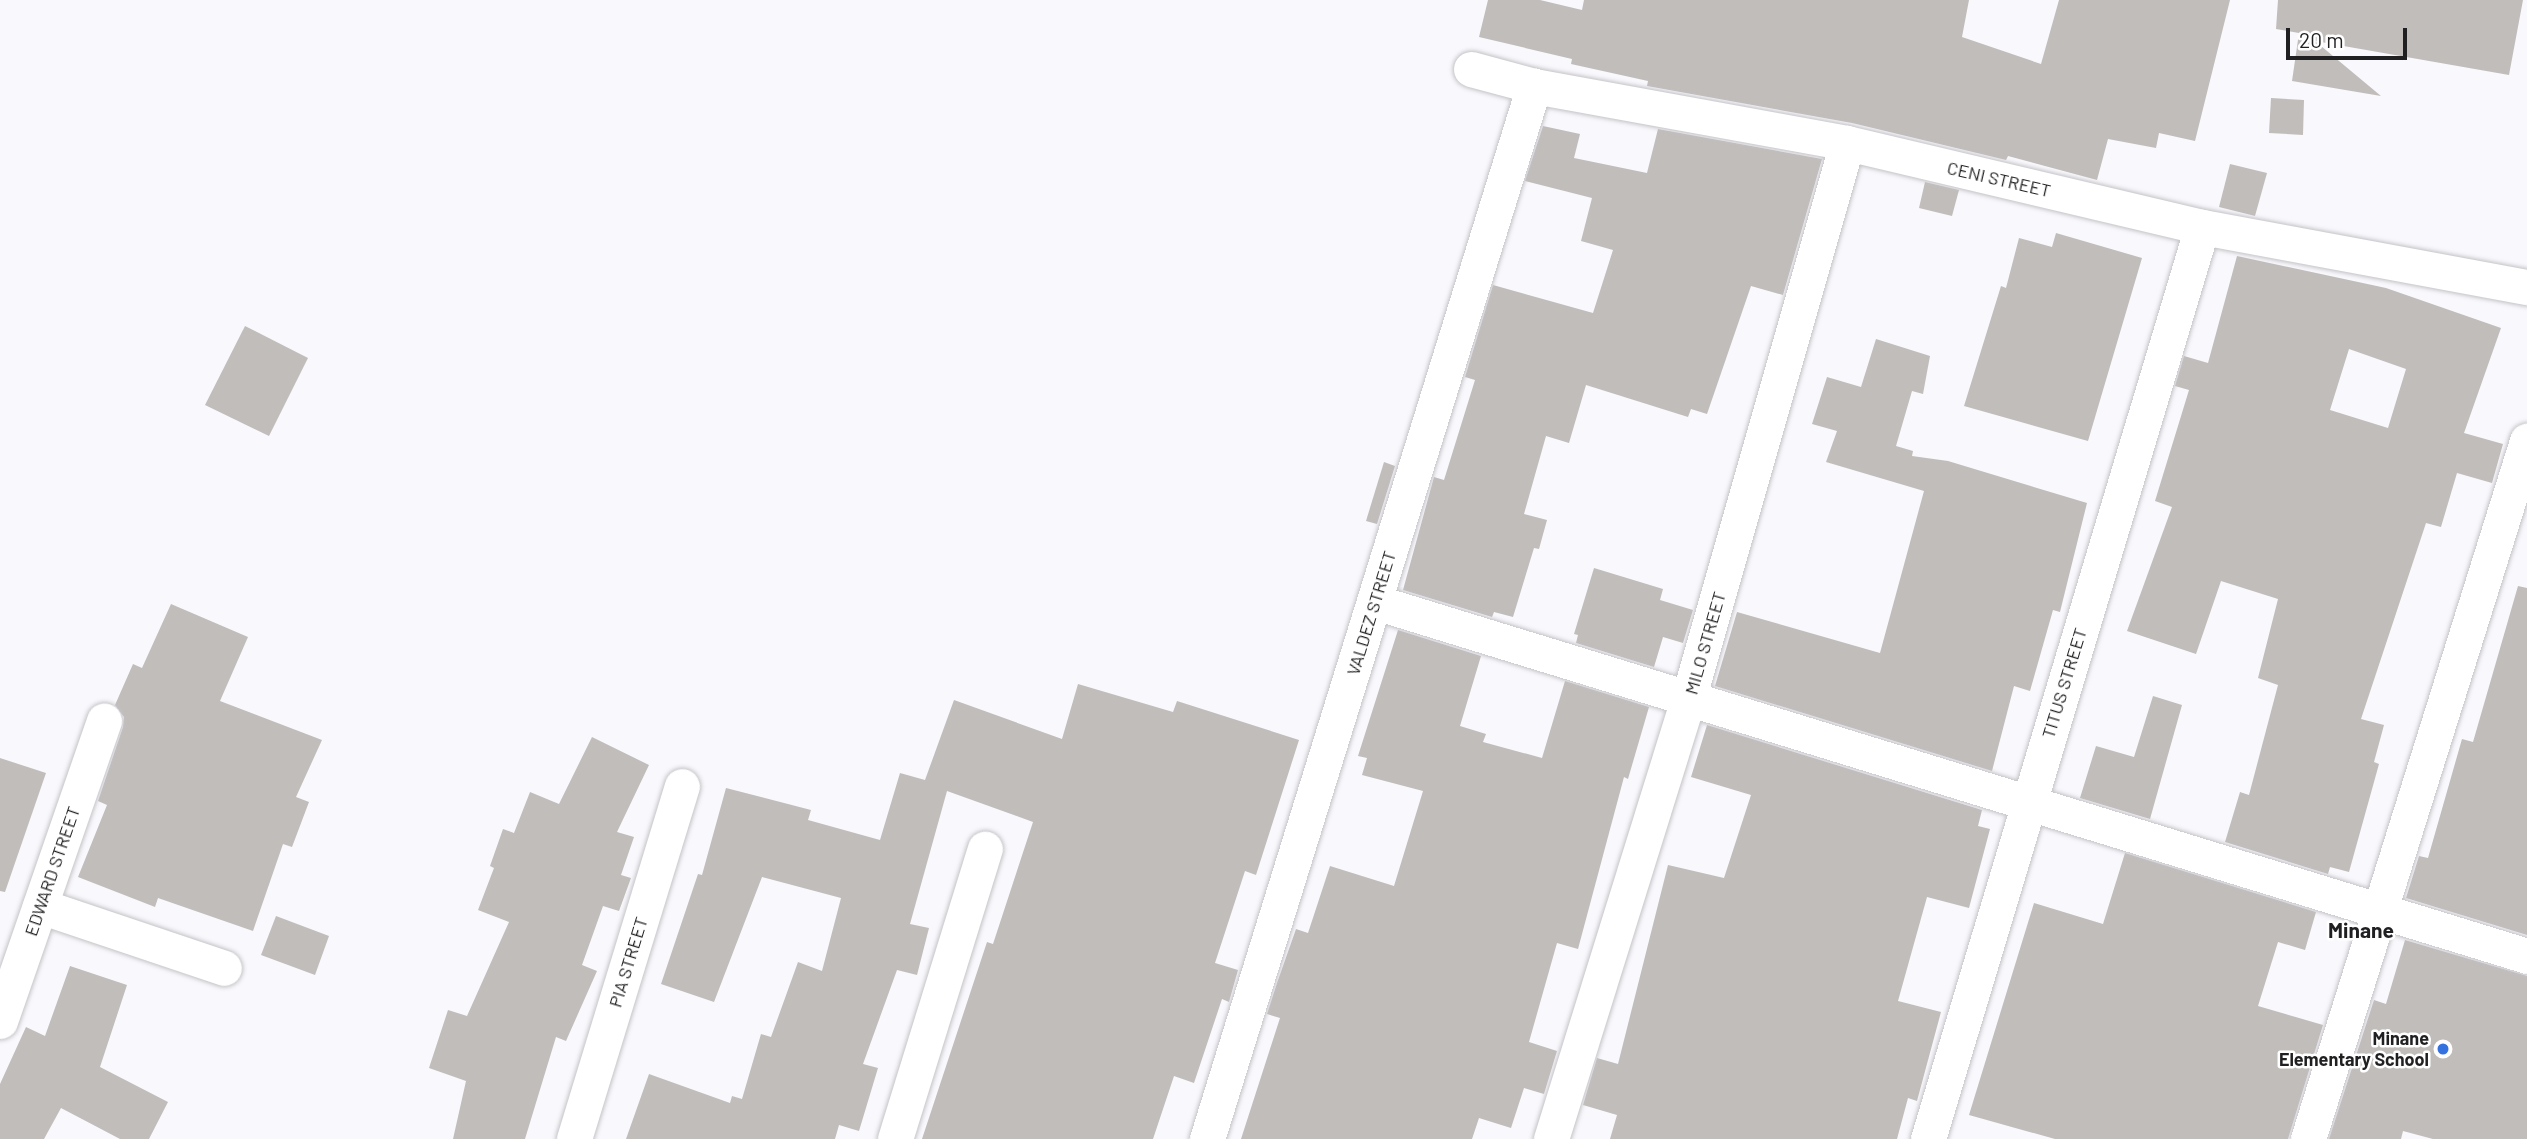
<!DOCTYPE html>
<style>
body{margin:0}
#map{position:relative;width:2527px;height:1139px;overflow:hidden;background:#f9f8fc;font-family:Barlow,sans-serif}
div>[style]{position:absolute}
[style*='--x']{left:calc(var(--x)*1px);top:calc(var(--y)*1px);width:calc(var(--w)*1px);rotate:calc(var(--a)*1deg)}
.building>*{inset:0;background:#c1bdbb}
.roads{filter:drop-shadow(0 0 2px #c4c3c7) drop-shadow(0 0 2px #c4c3c7)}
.street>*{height:35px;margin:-17.5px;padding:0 17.5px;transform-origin:17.5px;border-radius:17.5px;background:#fff}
.dots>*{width:19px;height:19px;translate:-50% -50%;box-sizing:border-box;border:4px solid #fff;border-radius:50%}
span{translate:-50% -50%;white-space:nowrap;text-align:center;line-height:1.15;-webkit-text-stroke:5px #fff;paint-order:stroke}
.street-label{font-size:18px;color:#201f21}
.poi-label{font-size:18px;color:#201f21;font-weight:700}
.right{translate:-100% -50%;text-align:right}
.quarter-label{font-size:21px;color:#201f21;font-weight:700}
.scale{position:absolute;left:2286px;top:28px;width:121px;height:32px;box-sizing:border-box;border:4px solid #201f21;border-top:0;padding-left:9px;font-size:21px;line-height:24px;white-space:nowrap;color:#201f21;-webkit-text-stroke:5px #fff;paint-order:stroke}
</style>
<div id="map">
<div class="building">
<i style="clip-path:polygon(1488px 0,1540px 0,1582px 10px,1584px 0,1969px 0,1962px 37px,2041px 64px,2059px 0,2230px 0,2195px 141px,2159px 133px,2156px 148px,2108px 139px,2097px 180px,2008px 156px,2006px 160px,1852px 123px,1647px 86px,1648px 81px,1571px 64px,1572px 59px,1479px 37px)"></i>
<i style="clip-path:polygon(2278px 0,2523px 0,2509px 75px,2315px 41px,2381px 96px,2292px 81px,2299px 33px,2276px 29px)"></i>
<i style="clip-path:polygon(2271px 98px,2304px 100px,2303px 135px,2269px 133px)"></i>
<i style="clip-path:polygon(1543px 126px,1580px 134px,1574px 158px,1647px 173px,1658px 129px,1822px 159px,1783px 295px,1751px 286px,1707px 414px,1691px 409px,1688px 417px,1586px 385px,1569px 443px,1546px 436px,1524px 514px,1547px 520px,1539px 549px,1534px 548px,1513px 617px,1494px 612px,1492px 617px,1403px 590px,1434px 477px,1444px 480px,1475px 380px,1465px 377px,1493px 285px,1593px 313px,1613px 250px,1581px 241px,1592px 198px,1525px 181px)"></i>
<i style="clip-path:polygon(2230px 164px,2267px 173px,2255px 216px,2219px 207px)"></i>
<i style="clip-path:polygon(1925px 182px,1959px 190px,1952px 216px,1919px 208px)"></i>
<i style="clip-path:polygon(2056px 233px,2142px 258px,2088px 441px,1964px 406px,2001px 286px,2006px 288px,2019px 238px,2052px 247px)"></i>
<i style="clip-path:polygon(evenodd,2237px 256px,2386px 288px,2501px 328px,2464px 433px,2503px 444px,2492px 483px,2457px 473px,2441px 527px,2426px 523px,2361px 719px,2384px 725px,2374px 762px,2379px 764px,2349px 872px,2330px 867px,2328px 874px,2225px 842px,2240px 792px,2249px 795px,2278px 685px,2258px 678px,2278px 599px,2221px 581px,2196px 654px,2127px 631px,2172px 507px,2155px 501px,2189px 390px,2175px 386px,2184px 356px,2208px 363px,2237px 256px,2349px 349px,2406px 369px,2388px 428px,2330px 410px,2349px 349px)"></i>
<i style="clip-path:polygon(245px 326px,308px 358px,269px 436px,205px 405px)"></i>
<i style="clip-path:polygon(1876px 339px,1930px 356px,1923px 394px,1912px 391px,1896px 446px,1913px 451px,1912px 456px,1948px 461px,2087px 503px,2060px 612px,2053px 610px,2030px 691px,2014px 686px,1992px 771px,1715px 686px,1737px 612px,1880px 653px,1924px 491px,1826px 462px,1837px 431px,1812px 424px,1827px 377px,1861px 387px)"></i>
<i style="clip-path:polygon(1384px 462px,1395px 466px,1377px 524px,1366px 521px)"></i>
<i style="clip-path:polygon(1594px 568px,1663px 589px,1660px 600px,1693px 610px,1683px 643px,1663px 637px,1654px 667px,1576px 643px,1578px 635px,1574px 634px)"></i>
<i style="clip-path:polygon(2518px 586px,2527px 588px,2527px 935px,2406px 898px,2419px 856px,2428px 858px,2462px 739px,2473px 742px)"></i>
<i style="clip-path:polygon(171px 604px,248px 637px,220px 701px,322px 740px,296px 797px,309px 802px,292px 847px,283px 844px,253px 931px,158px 898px,155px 907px,78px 877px,107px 805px,98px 801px,123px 727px,124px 717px,115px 705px,133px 664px,142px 668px)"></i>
<i style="clip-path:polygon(1398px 630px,1481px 656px,1460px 726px,1486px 734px,1483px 742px,1542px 758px,1565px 681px,1649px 707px,1628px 779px,1624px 777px,1578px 949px,1557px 943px,1529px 1042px,1557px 1051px,1544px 1094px,1524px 1088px,1511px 1128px,1479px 1118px,1472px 1139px,1241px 1139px,1280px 1018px,1267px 1014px,1277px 983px,1296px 929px,1308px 933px,1330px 866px,1394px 886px,1423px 791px,1362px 775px,1367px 758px,1358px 756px)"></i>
<i style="clip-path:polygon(1078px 684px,1173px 712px,1177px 701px,1299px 740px,1256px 875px,1245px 871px,1215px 963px,1238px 970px,1229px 1002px,1222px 999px,1194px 1083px,1174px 1076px,1153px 1139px,922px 1139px,987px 942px,993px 944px,1033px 822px,947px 791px,910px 924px,929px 928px,917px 975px,897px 970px,863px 1064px,878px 1068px,859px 1131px,839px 1125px,835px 1139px,626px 1139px,649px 1074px,730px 1103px,732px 1096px,742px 1099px,761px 1034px,771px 1037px,798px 962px,822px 971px,841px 898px,762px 877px,714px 1002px,661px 984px,698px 874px,702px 875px,726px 788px,811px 810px,808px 820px,880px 840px,900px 773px,925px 780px,954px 700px,1062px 739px)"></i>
<i style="clip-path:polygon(2153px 696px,2182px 705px,2150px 819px,2080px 798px,2096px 746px,2134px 757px)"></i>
<i style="clip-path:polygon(1707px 725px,1982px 810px,1978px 826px,1990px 829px,1969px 908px,1927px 897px,1898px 1001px,1941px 1012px,1917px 1101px,1908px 1098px,1897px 1139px,1610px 1139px,1617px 1115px,1583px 1105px,1597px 1058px,1618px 1064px,1668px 865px,1724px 878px,1751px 795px,1691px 777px)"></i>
<i style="clip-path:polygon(592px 737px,649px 765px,617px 832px,634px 837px,621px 875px,631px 878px,619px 911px,603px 906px,582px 965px,597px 971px,566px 1041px,556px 1037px,525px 1139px,453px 1139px,466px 1081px,429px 1068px,448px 1010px,467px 1016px,509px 922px,478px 910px,494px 868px,490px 866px,503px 829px,514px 833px,530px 792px,559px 804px)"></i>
<i style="clip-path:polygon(0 758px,46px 773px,5px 892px,0 891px)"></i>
<i style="clip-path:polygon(2125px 853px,2316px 912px,2305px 950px,2278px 942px,2258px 1006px,2323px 1025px,2288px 1139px,2055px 1139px,1969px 1115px,2034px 903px,2103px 924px)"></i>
<i style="clip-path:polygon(276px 916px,329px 936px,315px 975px,261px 955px)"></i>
<i style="clip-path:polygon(2405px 940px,2527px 976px,2527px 1139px,2433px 1139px,2403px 1131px,2401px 1139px,2329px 1139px,2374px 1000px,2386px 1004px)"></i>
<i style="clip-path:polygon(70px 966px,127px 985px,100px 1067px,168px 1102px,149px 1139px,120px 1139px,61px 1108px,44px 1139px,0 1139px,0 1084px,26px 1027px,45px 1036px)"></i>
</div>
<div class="roads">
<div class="street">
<i style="--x:1471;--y:69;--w:65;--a:15.1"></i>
<i style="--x:1534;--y:86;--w:318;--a:10.3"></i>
<i style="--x:1847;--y:143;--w:365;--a:13.3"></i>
<i style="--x:2202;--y:227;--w:330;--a:10.5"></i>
<i style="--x:1375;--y:602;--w:1205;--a:17.08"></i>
<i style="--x:40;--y:906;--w:194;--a:18.6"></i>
<i style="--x:0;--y:1021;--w:318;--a:-70.9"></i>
<i style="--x:574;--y:1139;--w:369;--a:-73"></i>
<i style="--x:895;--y:1139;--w:304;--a:-72.8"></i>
<i style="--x:1207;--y:1139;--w:1103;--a:-72.75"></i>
<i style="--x:1551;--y:1139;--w:464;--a:-72.7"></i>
<i style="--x:1689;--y:696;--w:575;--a:-74.05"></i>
<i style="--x:1928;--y:1139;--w:952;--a:-73.28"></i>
<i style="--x:2308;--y:1139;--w:732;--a:-72.58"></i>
</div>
</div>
<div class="dots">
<i style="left:2443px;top:1049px;background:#3472e0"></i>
</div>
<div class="street-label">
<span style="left:1999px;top:179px;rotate:13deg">CENI STREET</span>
<span style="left:1371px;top:613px;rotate:-73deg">VALDEZ STREET</span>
<span style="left:1705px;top:643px;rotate:-74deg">MILO STREET</span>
<span style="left:2064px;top:683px;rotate:-73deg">TITUS STREET</span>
<span style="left:52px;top:871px;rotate:-71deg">EDWARD STREET</span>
<span style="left:628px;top:962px;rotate:-73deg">PIA STREET</span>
</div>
<div class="poi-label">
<span class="right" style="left:2429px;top:1049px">Minane<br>Elementary School</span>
</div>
<div class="quarter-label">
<span style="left:2361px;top:930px">Minane</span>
</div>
<div class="scale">20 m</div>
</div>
